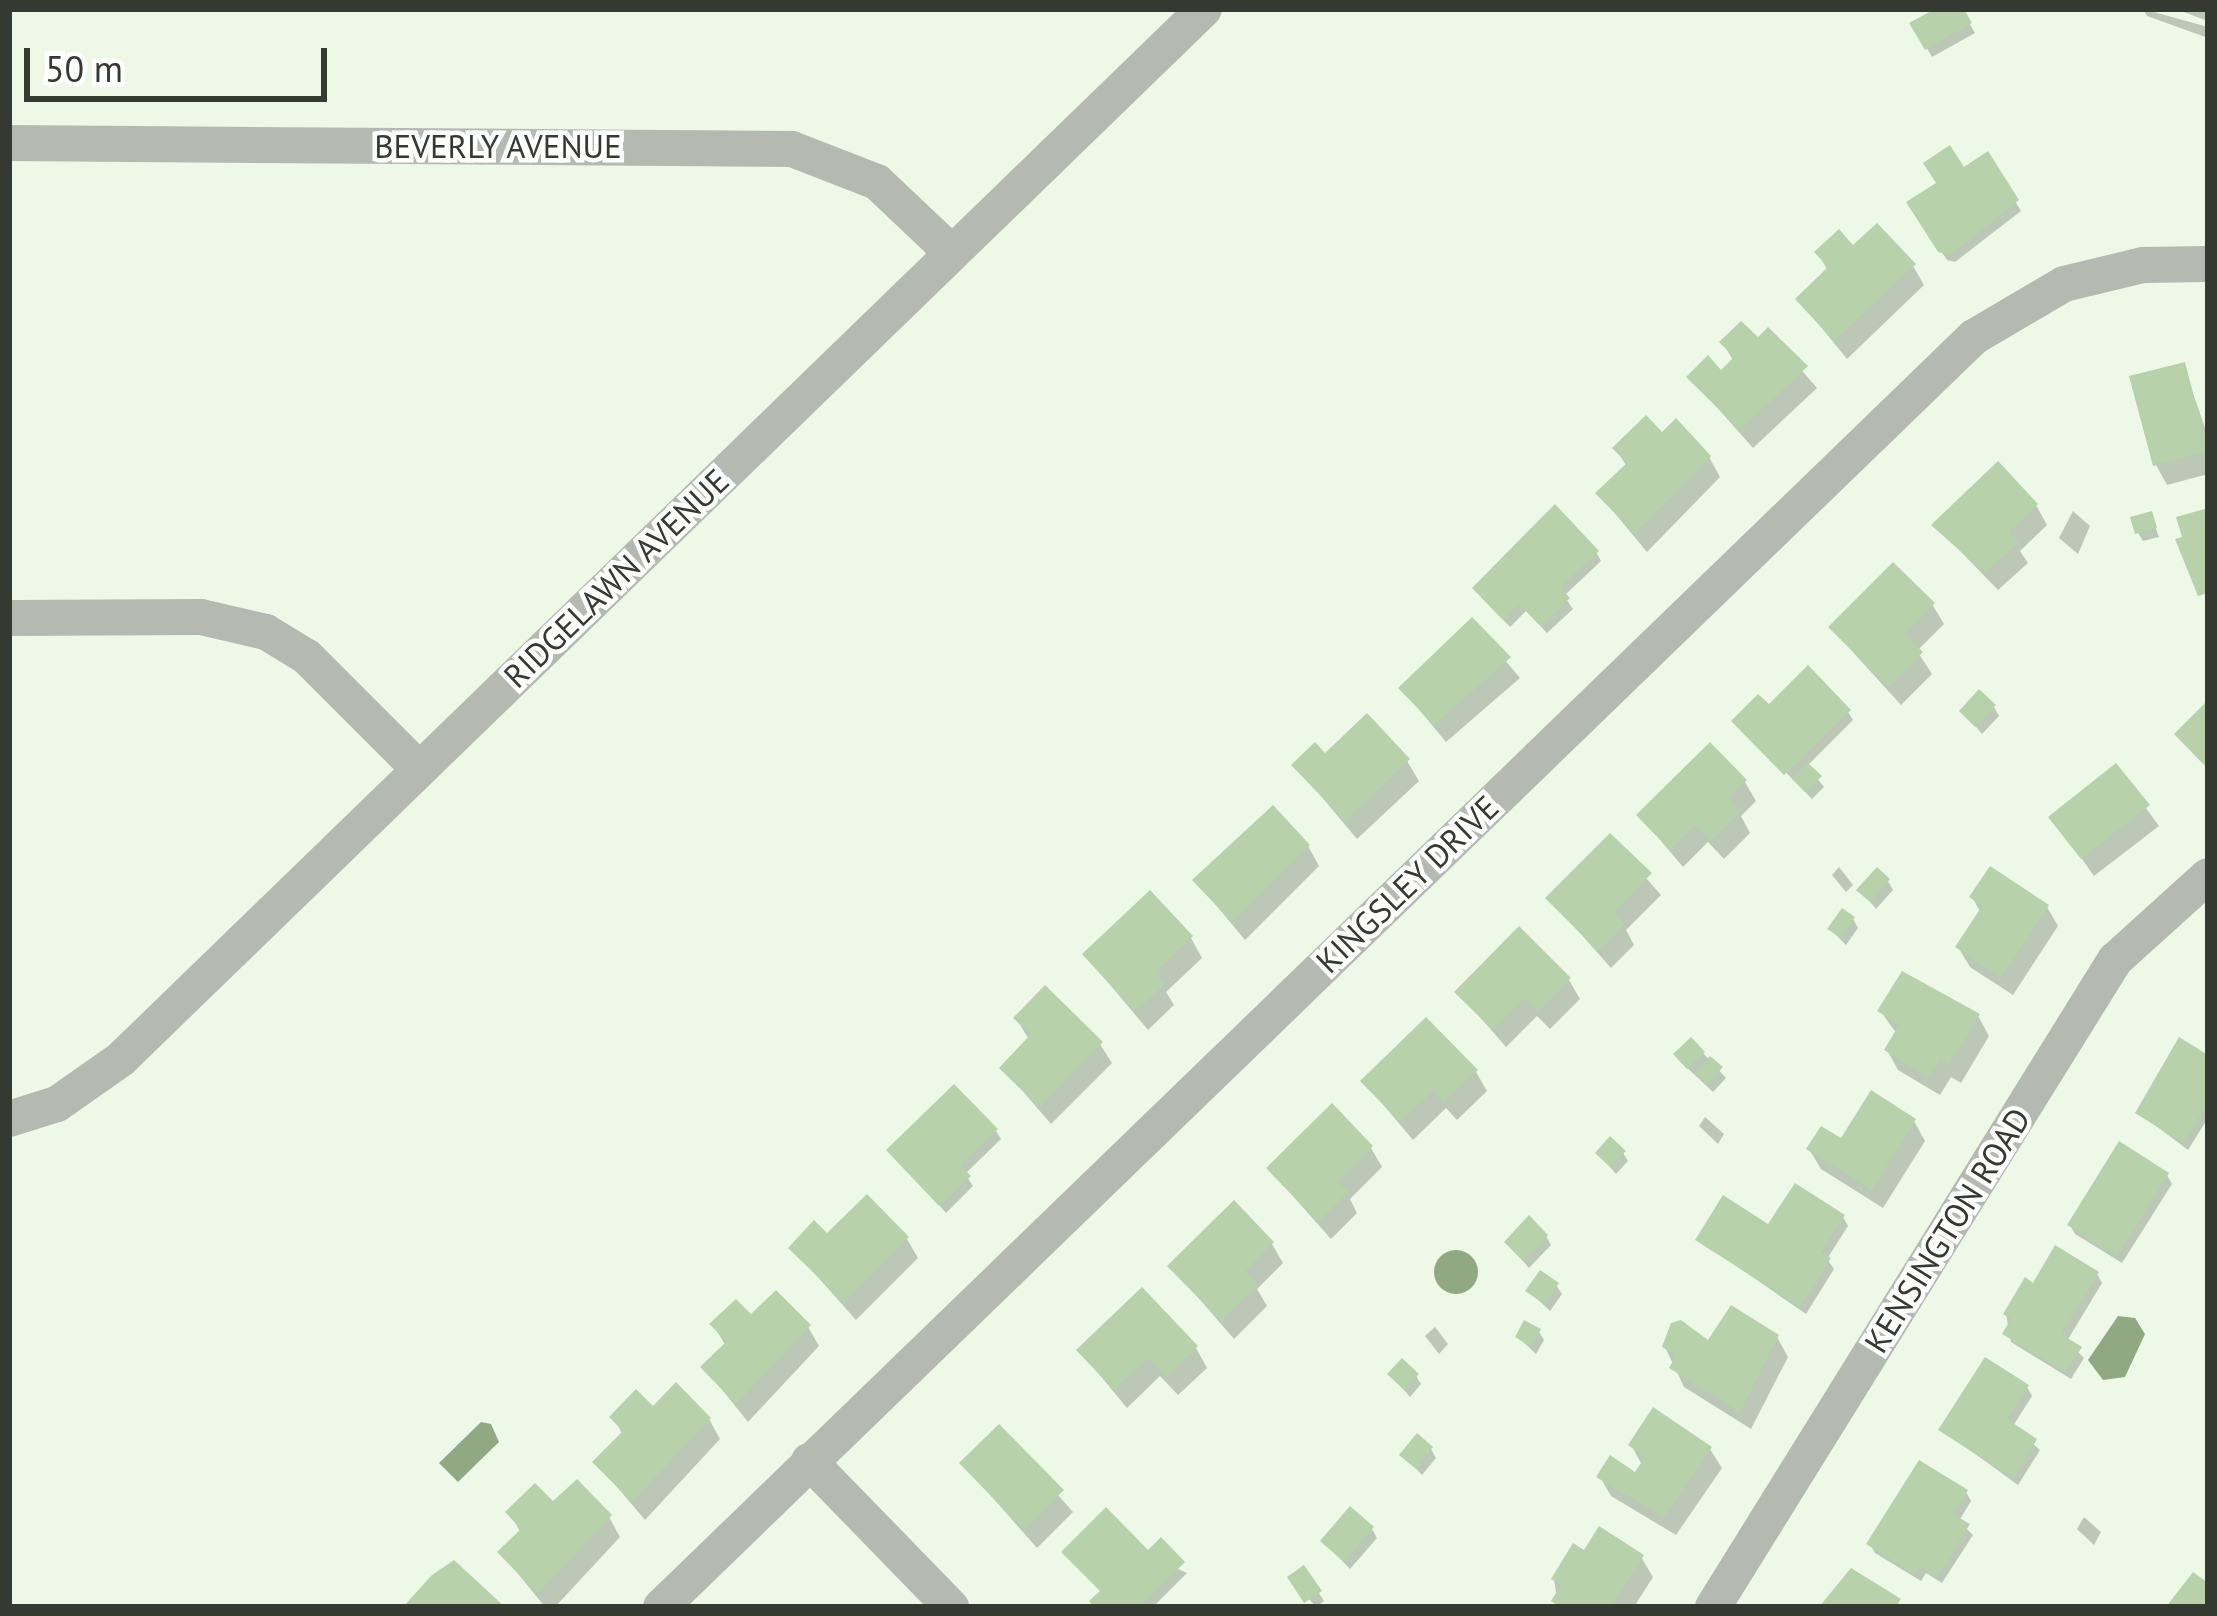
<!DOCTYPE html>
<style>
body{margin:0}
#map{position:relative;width:2217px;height:1616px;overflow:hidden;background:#edf9e6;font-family:"PT Sans",sans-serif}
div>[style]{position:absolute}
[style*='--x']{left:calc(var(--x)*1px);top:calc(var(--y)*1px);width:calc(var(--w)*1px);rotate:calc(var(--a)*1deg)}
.water>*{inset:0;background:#91a983}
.round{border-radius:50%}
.shadow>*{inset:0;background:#0003}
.building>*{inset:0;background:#b7d1aa}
.street>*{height:36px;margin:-18px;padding:0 18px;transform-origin:18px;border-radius:18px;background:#b4b9b2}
span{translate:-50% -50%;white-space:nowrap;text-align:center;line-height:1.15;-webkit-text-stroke:9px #fff;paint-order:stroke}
.street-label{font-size:33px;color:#343932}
.frame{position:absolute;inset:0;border:12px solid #343932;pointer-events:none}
.scale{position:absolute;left:24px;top:48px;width:303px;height:54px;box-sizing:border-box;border:6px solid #343932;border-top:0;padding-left:15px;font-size:36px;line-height:42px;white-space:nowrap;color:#343932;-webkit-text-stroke:9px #fff;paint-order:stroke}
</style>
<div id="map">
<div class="water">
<i class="round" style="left:1434px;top:1250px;width:44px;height:44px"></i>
<i style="clip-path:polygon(2118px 1316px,2135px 1318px,2145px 1334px,2125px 1377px,2103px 1380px,2088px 1360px)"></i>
<i style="clip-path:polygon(481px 1422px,491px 1424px,499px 1442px,458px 1482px,439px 1463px)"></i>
</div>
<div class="shadow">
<i style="clip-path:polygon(1928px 9px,1961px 9px,1975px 33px,1932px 57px,1913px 24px,1931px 15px)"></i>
<i style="clip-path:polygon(2143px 9px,2208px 27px,2208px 38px,2147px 16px)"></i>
<i style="clip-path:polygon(2175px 9px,2208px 9px,2208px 21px)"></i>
<i style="clip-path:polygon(1987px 155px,2021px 211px,1955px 262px,1947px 260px,1910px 203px)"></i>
<i style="clip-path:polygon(1853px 249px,1913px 266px,1924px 285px,1847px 359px,1799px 300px,1828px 271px,1818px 253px)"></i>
<i style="clip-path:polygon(1768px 331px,1817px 388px,1753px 448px,1690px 377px,1721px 374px,1734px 362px,1723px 343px,1758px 341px)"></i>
<i style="clip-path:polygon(2183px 365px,2208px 436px,2208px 474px,2167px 485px,2156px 465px)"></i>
<i style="clip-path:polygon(1662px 436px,1709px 457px,1720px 477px,1647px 552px,1599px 494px,1627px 467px,1616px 449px)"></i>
<i style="clip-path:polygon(2036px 505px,2047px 525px,2020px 551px,2028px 563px,1998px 590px,1935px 525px)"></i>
<i style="clip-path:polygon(2073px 511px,2090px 526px,2078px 554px,2059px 538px)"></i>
<i style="clip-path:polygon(2151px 515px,2159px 537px,2143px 541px,2138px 533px)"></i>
<i style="clip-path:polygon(1596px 552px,1601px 561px,1564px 596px,1573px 609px,1547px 633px,1526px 611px,1510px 627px,1481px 597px)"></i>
<i style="clip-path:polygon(1932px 604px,1944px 624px,1917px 651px,1932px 674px,1901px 705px,1831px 628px)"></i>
<i style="clip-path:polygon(1472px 621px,1520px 678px,1446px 742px,1402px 689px)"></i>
<i style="clip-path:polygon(1994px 707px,1999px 716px,1982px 734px,1963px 711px)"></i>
<i style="clip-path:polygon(1769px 709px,1848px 712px,1853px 720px,1807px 766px,1824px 787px,1812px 799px,1735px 721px)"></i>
<i style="clip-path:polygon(1325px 757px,1407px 761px,1419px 781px,1357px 839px,1295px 765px)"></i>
<i style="clip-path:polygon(2116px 767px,2159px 826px,2094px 876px,2052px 817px)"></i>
<i style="clip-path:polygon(1745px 782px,1756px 801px,1741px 816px,1750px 833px,1724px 859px,1708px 842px,1683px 867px,1640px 816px)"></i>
<i style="clip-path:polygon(1610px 837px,1661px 895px,1626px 930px,1634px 945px,1611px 968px,1549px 898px)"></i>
<i style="clip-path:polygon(1308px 846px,1319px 866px,1245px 940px,1196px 881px)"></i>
<i style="clip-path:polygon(1839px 867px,1853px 885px,1846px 892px,1832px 875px)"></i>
<i style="clip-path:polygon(1888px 881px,1893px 890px,1876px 909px,1860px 890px)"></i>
<i style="clip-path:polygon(1972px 897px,2047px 907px,2058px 926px,2013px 995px,1970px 967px,1958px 947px,1981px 913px)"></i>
<i style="clip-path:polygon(1853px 919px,1858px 928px,1846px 945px,1830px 929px)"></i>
<i style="clip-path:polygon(1191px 938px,1202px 958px,1166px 992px,1174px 1005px,1148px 1030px,1085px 955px)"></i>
<i style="clip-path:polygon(1569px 980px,1580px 999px,1550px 1029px,1537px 1016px,1506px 1047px,1458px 992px)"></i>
<i style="clip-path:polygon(1881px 1012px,1978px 1016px,1989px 1036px,1961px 1083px,1951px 1077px,1940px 1095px,1898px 1070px,1887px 1050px,1897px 1034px)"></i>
<i style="clip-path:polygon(1016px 1018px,1100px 1044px,1112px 1063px,1051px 1124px,1003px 1068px,1028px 1038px)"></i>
<i style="clip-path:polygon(1703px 1053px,1726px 1078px,1713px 1092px,1682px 1063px)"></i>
<i style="clip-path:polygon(2208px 1059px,2208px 1118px,2188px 1150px,2139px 1113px)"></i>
<i style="clip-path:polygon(1476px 1072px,1487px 1091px,1457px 1120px,1446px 1108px,1413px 1140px,1364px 1082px)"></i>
<i style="clip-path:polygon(1705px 1117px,1724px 1134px,1718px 1144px,1699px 1126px)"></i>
<i style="clip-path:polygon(1914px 1121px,1925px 1141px,1883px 1208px,1821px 1169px,1809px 1149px)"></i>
<i style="clip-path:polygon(996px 1131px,1001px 1139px,965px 1174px,973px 1186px,946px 1213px,890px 1151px)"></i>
<i style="clip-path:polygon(1371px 1148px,1382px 1167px,1350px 1199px,1357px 1213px,1331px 1239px,1269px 1169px)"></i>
<i style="clip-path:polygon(1598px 1153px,1623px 1153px,1628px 1161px,1616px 1174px)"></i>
<i style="clip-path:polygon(2167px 1175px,2172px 1184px,2122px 1263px,2075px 1234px,2070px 1225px)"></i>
<i style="clip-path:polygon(1843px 1217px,1848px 1226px,1827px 1259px,1834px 1269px,1806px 1314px,1699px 1240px)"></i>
<i style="clip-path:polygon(1546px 1236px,1551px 1245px,1529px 1268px,1507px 1243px)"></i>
<i style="clip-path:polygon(827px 1238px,907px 1239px,918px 1258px,856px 1320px,792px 1248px)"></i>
<i style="clip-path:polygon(1272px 1244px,1283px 1263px,1257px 1289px,1267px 1306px,1234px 1339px,1171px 1266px)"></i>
<i style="clip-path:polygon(2097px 1274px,2102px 1283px,2067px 1341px,2084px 1358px,2071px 1379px,2011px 1342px,2006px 1314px,2034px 1287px)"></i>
<i style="clip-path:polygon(1556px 1285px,1562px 1294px,1550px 1311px,1529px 1291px)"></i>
<i style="clip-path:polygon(751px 1319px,808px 1327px,819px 1346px,748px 1422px,704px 1367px,726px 1346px,713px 1325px)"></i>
<i style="clip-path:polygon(1435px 1327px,1448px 1344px,1439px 1354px,1425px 1336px)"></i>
<i style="clip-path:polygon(1539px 1332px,1544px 1340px,1536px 1354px,1518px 1337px)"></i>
<i style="clip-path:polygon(1777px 1337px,1788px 1357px,1751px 1429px,1684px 1387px,1665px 1347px)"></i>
<i style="clip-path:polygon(1196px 1348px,1207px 1368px,1178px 1395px,1160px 1376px,1127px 1408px,1080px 1351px)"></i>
<i style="clip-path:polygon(1391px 1375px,1416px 1376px,1421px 1384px,1410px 1397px)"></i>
<i style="clip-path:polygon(2027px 1387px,2032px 1396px,2013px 1426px,2040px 1450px,2018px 1485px,1942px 1430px)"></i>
<i style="clip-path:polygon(653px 1410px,709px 1419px,720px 1439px,645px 1520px,596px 1462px,623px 1435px,613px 1417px)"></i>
<i style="clip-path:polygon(999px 1428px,1073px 1512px,1037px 1548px,963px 1464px)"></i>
<i style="clip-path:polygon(1631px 1445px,1710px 1449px,1722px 1468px,1676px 1535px,1611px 1496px,1600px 1477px,1636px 1476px,1642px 1465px)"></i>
<i style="clip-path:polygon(1431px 1449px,1436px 1458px,1422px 1475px,1403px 1455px)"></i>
<i style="clip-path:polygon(1966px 1492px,1971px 1501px,1959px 1521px,1973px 1535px,1942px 1583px,1926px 1573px,1921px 1581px,1875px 1553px,1870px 1544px)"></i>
<i style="clip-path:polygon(553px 1506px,609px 1517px,620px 1537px,555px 1607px,545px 1607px,501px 1553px,521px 1533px,509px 1512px)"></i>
<i style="clip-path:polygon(2084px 1517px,2101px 1532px,2094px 1545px,2077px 1529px)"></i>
<i style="clip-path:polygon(1372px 1529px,1377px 1538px,1350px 1569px,1323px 1541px)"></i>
<i style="clip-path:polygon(1065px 1552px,1148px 1555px,1187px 1573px,1153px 1607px,1095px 1607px,1102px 1593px)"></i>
<i style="clip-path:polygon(1585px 1554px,1641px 1557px,1653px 1577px,1634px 1607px,1558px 1607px,1554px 1579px)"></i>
<i style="clip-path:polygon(1303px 1569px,1324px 1601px,1316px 1607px,1291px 1578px)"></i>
</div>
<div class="building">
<i style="clip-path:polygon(1935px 9px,1964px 9px,1972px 23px,1925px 50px,1909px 23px)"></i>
<i style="clip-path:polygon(1950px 145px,1964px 167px,1988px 151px,2019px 200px,1950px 255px,1938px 252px,1906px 202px,1936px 183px,1923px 163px)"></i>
<i style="clip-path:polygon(1877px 223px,1916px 264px,1834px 341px,1795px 299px,1828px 267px,1814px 252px,1839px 229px,1853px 245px)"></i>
<i style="clip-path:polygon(1741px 321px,1758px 337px,1768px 327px,1808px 366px,1740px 430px,1686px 377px,1708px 355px,1721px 370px,1734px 357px,1719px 342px)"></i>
<i style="clip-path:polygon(2185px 362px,2208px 451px,2153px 466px,2129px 376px)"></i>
<i style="clip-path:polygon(1646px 415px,1662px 432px,1676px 418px,1711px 456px,1635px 534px,1595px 493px,1627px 463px,1612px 448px)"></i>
<i style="clip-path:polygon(1998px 461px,2038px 504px,2009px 532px,2019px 542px,1985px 573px,1931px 525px)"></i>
<i style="clip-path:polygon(1555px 504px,1599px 551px,1560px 587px,1570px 598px,1541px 626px,1519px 604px,1503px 620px,1472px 588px)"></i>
<i style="clip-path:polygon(2208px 508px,2208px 593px,2198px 596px,2175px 539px,2182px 537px,2176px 517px)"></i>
<i style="clip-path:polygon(2152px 511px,2157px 528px,2135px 534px,2130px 517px)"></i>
<i style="clip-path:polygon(1893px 562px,1935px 603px,1904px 634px,1923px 652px,1889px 687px,1828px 627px)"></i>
<i style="clip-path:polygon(1472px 617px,1511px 657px,1434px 725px,1398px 688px)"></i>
<i style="clip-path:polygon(1808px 665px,1851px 710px,1784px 775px,1731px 721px,1758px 694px,1769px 704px)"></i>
<i style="clip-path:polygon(1979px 689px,1996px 705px,1975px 727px,1959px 711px)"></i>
<i style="clip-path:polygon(2208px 700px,2208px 769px,2174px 734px)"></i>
<i style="clip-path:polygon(1367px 713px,1410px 759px,1345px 821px,1291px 765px,1315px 742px,1325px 753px)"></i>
<i style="clip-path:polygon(1710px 742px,1747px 780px,1728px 798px,1741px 811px,1711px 841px,1695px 825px,1670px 850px,1636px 815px)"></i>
<i style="clip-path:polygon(1808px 763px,1822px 776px,1805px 792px,1792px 779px)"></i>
<i style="clip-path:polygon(2116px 763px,2150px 805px,2081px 859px,2048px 817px)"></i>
<i style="clip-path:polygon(1273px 805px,1310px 845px,1232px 922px,1192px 880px)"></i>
<i style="clip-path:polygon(1610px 833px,1652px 873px,1614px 912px,1625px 924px,1598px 951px,1545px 898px)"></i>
<i style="clip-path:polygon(1990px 866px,2049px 905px,2001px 977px,1955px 947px,1982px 906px,1969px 897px)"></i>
<i style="clip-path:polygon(1877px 867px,1890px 879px,1870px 902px,1856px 890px)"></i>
<i style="clip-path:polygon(1150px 890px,1193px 936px,1155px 973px,1165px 984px,1135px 1012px,1082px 954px)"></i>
<i style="clip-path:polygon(1842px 908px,1855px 917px,1841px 938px,1827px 929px)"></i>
<i style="clip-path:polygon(1519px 926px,1571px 978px,1538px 1011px,1525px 998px,1493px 1030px,1454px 992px)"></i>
<i style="clip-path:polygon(1902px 971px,1980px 1014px,1949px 1065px,1940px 1059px,1928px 1077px,1884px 1050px,1899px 1025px,1877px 1011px)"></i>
<i style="clip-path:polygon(1045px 985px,1103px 1042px,1039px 1107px,999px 1068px,1031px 1034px,1013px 1018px)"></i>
<i style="clip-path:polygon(1426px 1017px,1478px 1070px,1444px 1102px,1433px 1091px,1400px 1122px,1360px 1081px)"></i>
<i style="clip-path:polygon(1691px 1037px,1705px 1052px,1687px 1069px,1673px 1054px)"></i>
<i style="clip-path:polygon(2179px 1037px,2208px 1055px,2208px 1103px,2183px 1143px,2135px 1113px)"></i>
<i style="clip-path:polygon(1710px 1056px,1723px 1067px,1707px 1085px,1694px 1073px)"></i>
<i style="clip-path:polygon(954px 1084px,998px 1129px,960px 1165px,971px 1176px,939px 1206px,886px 1150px)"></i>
<i style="clip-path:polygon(1871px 1090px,1916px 1119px,1872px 1190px,1806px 1149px,1821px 1126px,1841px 1138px)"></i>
<i style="clip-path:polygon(1332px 1103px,1373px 1146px,1338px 1181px,1348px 1192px,1318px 1222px,1266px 1168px)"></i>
<i style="clip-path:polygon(1610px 1136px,1626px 1151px,1610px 1167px,1595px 1153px)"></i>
<i style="clip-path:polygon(2119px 1141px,2169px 1173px,2117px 1256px,2067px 1225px)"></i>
<i style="clip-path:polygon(1795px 1183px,1845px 1215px,1821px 1252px,1831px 1258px,1800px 1307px,1695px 1240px,1723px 1195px,1768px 1224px)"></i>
<i style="clip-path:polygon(867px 1194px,909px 1237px,844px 1302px,788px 1248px,814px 1220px,827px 1233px)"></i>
<i style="clip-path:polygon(1234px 1200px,1274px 1242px,1245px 1271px,1258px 1285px,1221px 1321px,1167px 1266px)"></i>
<i style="clip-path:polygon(1529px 1215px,1548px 1235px,1523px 1261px,1504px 1242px)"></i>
<i style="clip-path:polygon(2055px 1245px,2099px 1272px,2061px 1334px,2082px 1347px,2066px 1372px,2002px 1334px,2011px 1319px,2003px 1314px,2025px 1277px,2033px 1283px)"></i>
<i style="clip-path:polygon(1540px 1270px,1559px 1283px,1544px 1304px,1525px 1291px)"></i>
<i style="clip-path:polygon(1142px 1287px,1198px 1346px,1166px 1377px,1148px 1358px,1114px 1390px,1076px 1350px)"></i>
<i style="clip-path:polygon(776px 1290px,811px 1325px,736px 1404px,700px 1367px,727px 1341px,709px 1324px,736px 1299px,751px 1314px)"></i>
<i style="clip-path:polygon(1731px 1305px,1779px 1335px,1740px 1412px,1669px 1368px,1676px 1356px,1662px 1347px,1671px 1323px,1681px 1320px,1708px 1340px)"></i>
<i style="clip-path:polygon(1524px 1320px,1541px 1329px,1531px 1347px,1515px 1337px)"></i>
<i style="clip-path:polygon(1985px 1357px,2029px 1385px,2007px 1419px,2037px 1439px,2013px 1478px,1938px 1430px)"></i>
<i style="clip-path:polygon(1402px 1358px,1419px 1374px,1404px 1390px,1387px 1374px)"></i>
<i style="clip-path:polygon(676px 1382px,711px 1418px,632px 1502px,592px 1462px,623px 1431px,609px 1417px,636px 1389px,653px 1406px)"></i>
<i style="clip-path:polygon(1653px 1407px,1712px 1447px,1664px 1517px,1596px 1477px,1610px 1455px,1635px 1472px,1645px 1457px,1628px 1445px)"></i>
<i style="clip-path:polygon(999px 1424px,1064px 1490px,1024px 1530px,959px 1463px)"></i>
<i style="clip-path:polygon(1417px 1433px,1433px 1447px,1416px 1469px,1399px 1455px)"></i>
<i style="clip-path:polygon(1919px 1460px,1968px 1490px,1953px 1514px,1970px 1524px,1937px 1577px,1920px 1566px,1915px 1574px,1866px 1544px)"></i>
<i style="clip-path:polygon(577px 1479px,612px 1515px,538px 1594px,497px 1552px,521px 1529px,505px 1512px,535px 1483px,553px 1501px)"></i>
<i style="clip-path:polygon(1350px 1506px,1374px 1527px,1344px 1562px,1320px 1541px)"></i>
<i style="clip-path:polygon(1106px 1507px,1148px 1550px,1161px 1537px,1185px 1562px,1139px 1607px,1094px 1607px,1089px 1601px,1100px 1591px,1061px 1552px)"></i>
<i style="clip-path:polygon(1599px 1526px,1644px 1555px,1611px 1607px,1560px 1607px,1551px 1601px,1561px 1585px,1551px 1579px,1573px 1543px,1584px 1550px)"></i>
<i style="clip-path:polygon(454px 1560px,505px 1607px,403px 1607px,432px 1575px)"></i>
<i style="clip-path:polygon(1304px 1565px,1322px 1591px,1304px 1603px,1287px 1577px)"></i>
<i style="clip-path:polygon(1851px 1568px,1901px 1599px,1896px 1607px,1819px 1607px)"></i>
<i style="clip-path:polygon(2193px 1572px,2208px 1583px,2208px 1607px,2166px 1607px)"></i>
</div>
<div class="street">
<i style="--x:9;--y:143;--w:783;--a:0.44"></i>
<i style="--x:792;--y:149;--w:91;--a:21.2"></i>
<i style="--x:877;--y:182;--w:103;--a:43.4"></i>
<i style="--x:9;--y:618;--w:192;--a:-0.3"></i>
<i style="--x:201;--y:617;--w:67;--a:13"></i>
<i style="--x:266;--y:632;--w:48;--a:31.4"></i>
<i style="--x:307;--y:657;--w:158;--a:45"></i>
<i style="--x:9;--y:1119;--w:50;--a:-17.4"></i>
<i style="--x:57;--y:1104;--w:78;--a:-35.1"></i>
<i style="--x:121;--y:1059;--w:1508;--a:-44.11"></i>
<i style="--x:809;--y:1461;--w:204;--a:45.8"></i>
<i style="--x:661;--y:1607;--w:1827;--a:-44.05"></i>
<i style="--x:1974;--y:337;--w:104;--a:-30.5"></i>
<i style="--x:2064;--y:284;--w:81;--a:-13.5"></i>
<i style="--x:2143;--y:265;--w:65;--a:-0.9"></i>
<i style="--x:1713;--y:1607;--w:762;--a:-58.15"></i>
<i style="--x:2115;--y:960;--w:125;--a:-42.1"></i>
</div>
<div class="street-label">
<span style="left:498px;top:146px">BEVERLY AVENUE</span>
<span style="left:616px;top:578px;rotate:-44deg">RIDGELAWN AVENUE</span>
<span style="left:1407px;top:884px;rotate:-44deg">KINGSLEY DRIVE</span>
<span style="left:1947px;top:1230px;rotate:-58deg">KENSINGTON ROAD</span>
</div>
<div class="frame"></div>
<div class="scale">50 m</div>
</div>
